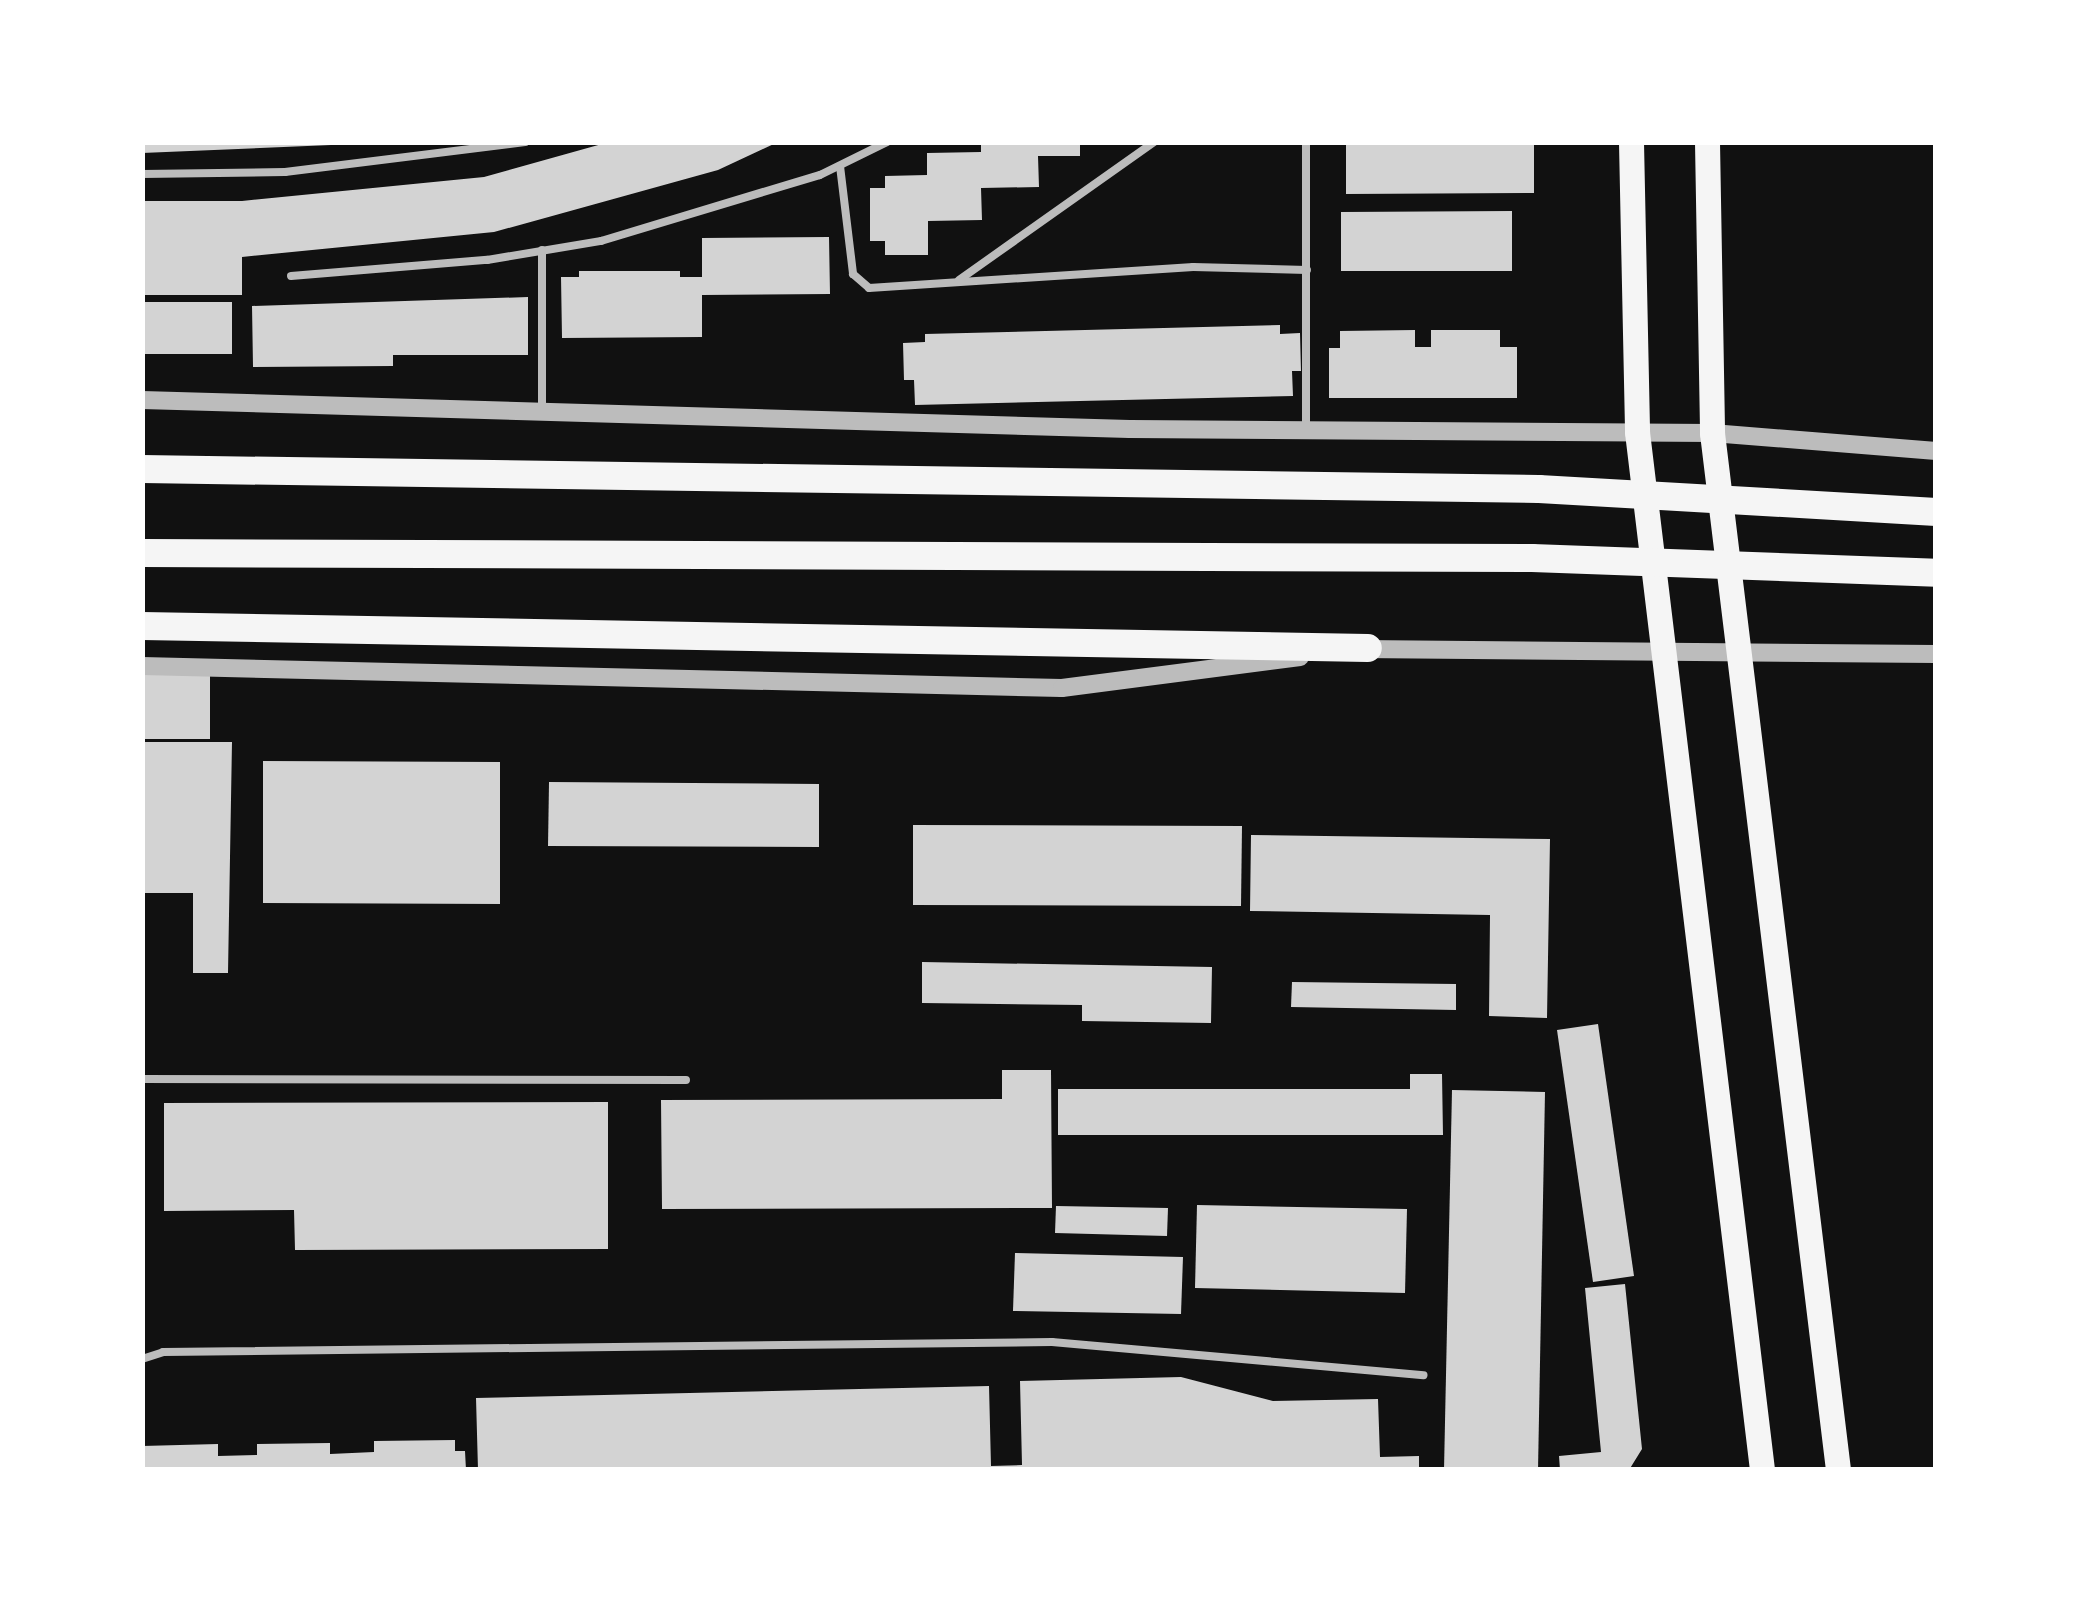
<!DOCTYPE html>
<style>
body{margin:0}
#map{position:relative;width:2078px;height:1612px;overflow:hidden;background:#111;font-family:"Golos Text",sans-serif}
div>[style]{position:absolute}
[style*='--x']{left:calc(var(--x)*1px);top:calc(var(--y)*1px);width:calc(var(--w)*1px);rotate:calc(var(--a)*1deg)}
.building>*{inset:0;background:#d3d3d3}
.service>*{height:8px;margin:-4px;padding:0 4px;transform-origin:4px;border-radius:4px;background:#bcbcbc}
.tertiary>*{height:18px;margin:-9px;padding:0 9px;transform-origin:9px;border-radius:9px;background:#bcbcbc}
.primary>*{height:25px;margin:-12.5px;padding:0 12.5px;transform-origin:12.5px;border-radius:12.5px;background:#f5f5f5}
.trunk>*{height:28px;margin:-14px;padding:0 14px;transform-origin:14px;border-radius:14px;background:#f5f5f5}
span{translate:-50% -50%;white-space:nowrap;text-align:center;line-height:1.15;-webkit-text-stroke:8px #fff;paint-order:stroke}
.frame{position:absolute;inset:0;border:145px solid #fff;pointer-events:none}
</style>
<div id="map">
<div class="building">
<i style="clip-path:polygon(142px 142px,331px 142px,331px 145px,142px 153px)"></i>
<i style="clip-path:polygon(609px 142px,778px 142px,718px 170px,494px 232px,242px 257px,242px 295px,142px 295px,142px 201px,242px 201px,484px 177px)"></i>
<i style="clip-path:polygon(981px 142px,1080px 142px,1080px 156px,1038px 156px,1039px 187px,981px 188px,982px 220px,928px 221px,928px 255px,885px 255px,885px 241px,870px 241px,870px 188px,885px 188px,885px 176px,927px 175px,927px 153px,981px 152px)"></i>
<i style="clip-path:polygon(1448px 142px,1534px 142px,1534px 193px,1346px 194px,1346px 143px)"></i>
<i style="clip-path:polygon(1512px 211px,1512px 271px,1341px 271px,1341px 212px)"></i>
<i style="clip-path:polygon(829px 237px,830px 294px,702px 295px,702px 337px,562px 338px,561px 277px,579px 277px,579px 271px,680px 271px,680px 277px,702px 277px,702px 238px)"></i>
<i style="clip-path:polygon(528px 297px,528px 355px,393px 355px,393px 366px,253px 367px,252px 306px)"></i>
<i style="clip-path:polygon(142px 302px,232px 302px,232px 354px,142px 354px)"></i>
<i style="clip-path:polygon(1280px 325px,1280px 334px,1300px 333px,1301px 371px,1292px 371px,1293px 396px,915px 405px,914px 380px,904px 380px,903px 343px,925px 342px,925px 334px)"></i>
<i style="clip-path:polygon(1415px 330px,1415px 347px,1431px 347px,1431px 330px,1500px 330px,1500px 347px,1517px 347px,1517px 398px,1329px 398px,1329px 348px,1340px 348px,1340px 331px)"></i>
<i style="clip-path:polygon(142px 673px,210px 673px,210px 739px,142px 739px)"></i>
<i style="clip-path:polygon(142px 742px,232px 742px,228px 973px,193px 973px,193px 893px,142px 893px)"></i>
<i style="clip-path:polygon(263px 761px,500px 762px,500px 904px,263px 903px)"></i>
<i style="clip-path:polygon(549px 782px,819px 784px,819px 847px,548px 846px)"></i>
<i style="clip-path:polygon(913px 825px,1242px 826px,1241px 906px,913px 905px)"></i>
<i style="clip-path:polygon(1251px 835px,1550px 839px,1547px 1018px,1489px 1016px,1490px 915px,1250px 911px)"></i>
<i style="clip-path:polygon(922px 962px,1212px 967px,1211px 1023px,1082px 1021px,1082px 1005px,922px 1003px)"></i>
<i style="clip-path:polygon(1292px 982px,1456px 984px,1456px 1010px,1291px 1007px)"></i>
<i style="clip-path:polygon(1598px 1024px,1634px 1276px,1593px 1282px,1557px 1030px)"></i>
<i style="clip-path:polygon(1002px 1070px,1051px 1070px,1052px 1208px,662px 1209px,661px 1100px,1002px 1099px)"></i>
<i style="clip-path:polygon(1410px 1074px,1442px 1074px,1443px 1135px,1058px 1135px,1058px 1089px,1410px 1089px)"></i>
<i style="clip-path:polygon(1452px 1090px,1545px 1092px,1538px 1470px,1444px 1470px)"></i>
<i style="clip-path:polygon(608px 1102px,608px 1249px,295px 1250px,294px 1210px,164px 1211px,164px 1103px)"></i>
<i style="clip-path:polygon(1197px 1205px,1407px 1209px,1405px 1293px,1195px 1288px)"></i>
<i style="clip-path:polygon(1056px 1206px,1168px 1208px,1167px 1236px,1055px 1233px)"></i>
<i style="clip-path:polygon(1015px 1253px,1183px 1257px,1181px 1314px,1013px 1311px)"></i>
<i style="clip-path:polygon(1625px 1284px,1642px 1449px,1629px 1470px,1560px 1470px,1559px 1456px,1601px 1452px,1585px 1288px)"></i>
<i style="clip-path:polygon(1181px 1377px,1273px 1401px,1378px 1399px,1380px 1457px,1419px 1456px,1419px 1470px,478px 1470px,476px 1398px,989px 1386px,991px 1466px,1022px 1465px,1020px 1381px)"></i>
<i style="clip-path:polygon(455px 1440px,455px 1451px,465px 1451px,466px 1470px,142px 1470px,142px 1446px,218px 1444px,218px 1456px,257px 1455px,257px 1444px,330px 1443px,330px 1454px,374px 1452px,374px 1441px)"></i>
</div>
<div class="service">
<i style="--x:1306;--y:142;--w:286;--a:90"></i>
<i style="--x:840;--y:166;--w:109;--a:83.1"></i>
<i style="--x:853;--y:274;--w:21;--a:41"></i>
<i style="--x:869;--y:288;--w:325;--a:-3.7"></i>
<i style="--x:1193;--y:267;--w:114;--a:1.5"></i>
<i style="--x:142;--y:174;--w:143;--a:-0.8"></i>
<i style="--x:285;--y:172;--w:242;--a:-7.1"></i>
<i style="--x:542;--y:250;--w:161;--a:90"></i>
<i style="--x:291;--y:276;--w:197;--a:-4.7"></i>
<i style="--x:487;--y:260;--w:116;--a:-9.5"></i>
<i style="--x:601;--y:241;--w:229;--a:-16.8"></i>
<i style="--x:820;--y:175;--w:75;--a:-26.2"></i>
<i style="--x:959;--y:280;--w:239;--a:-35.3"></i>
<i style="--x:142;--y:1079;--w:544;--a:0.11"></i>
<i style="--x:142;--y:1359;--w:22;--a:-18"></i>
<i style="--x:163;--y:1352;--w:889;--a:-0.64"></i>
<i style="--x:1052;--y:1342;--w:373;--a:5.1"></i>
</div>
<div class="tertiary">
<i style="--x:142;--y:400;--w:988;--a:1.68"></i>
<i style="--x:1130;--y:429;--w:582;--a:0.39"></i>
<i style="--x:1712;--y:433;--w:225;--a:4.6"></i>
<i style="--x:1360;--y:649;--w:576;--a:0.5"></i>
<i style="--x:142;--y:666;--w:920;--a:1.37"></i>
<i style="--x:1062;--y:688;--w:240;--a:-7.4"></i>
</div>
<div class="primary">
<i style="--x:1631;--y:142;--w:290;--a:88.8"></i>
<i style="--x:1637;--y:432;--w:1045;--a:83.13"></i>
<i style="--x:1707;--y:142;--w:291;--a:89"></i>
<i style="--x:1712;--y:433;--w:1045;--a:83.07"></i>
</div>
<div class="trunk">
<i style="--x:142;--y:469;--w:1397;--a:0.82"></i>
<i style="--x:1539;--y:489;--w:398;--a:3.3"></i>
<i style="--x:142;--y:553;--w:1390;--a:0.21"></i>
<i style="--x:1532;--y:558;--w:404;--a:2.1"></i>
<i style="--x:142;--y:626;--w:1226;--a:1.03"></i>
</div>
<div class="frame"></div>
</div>
